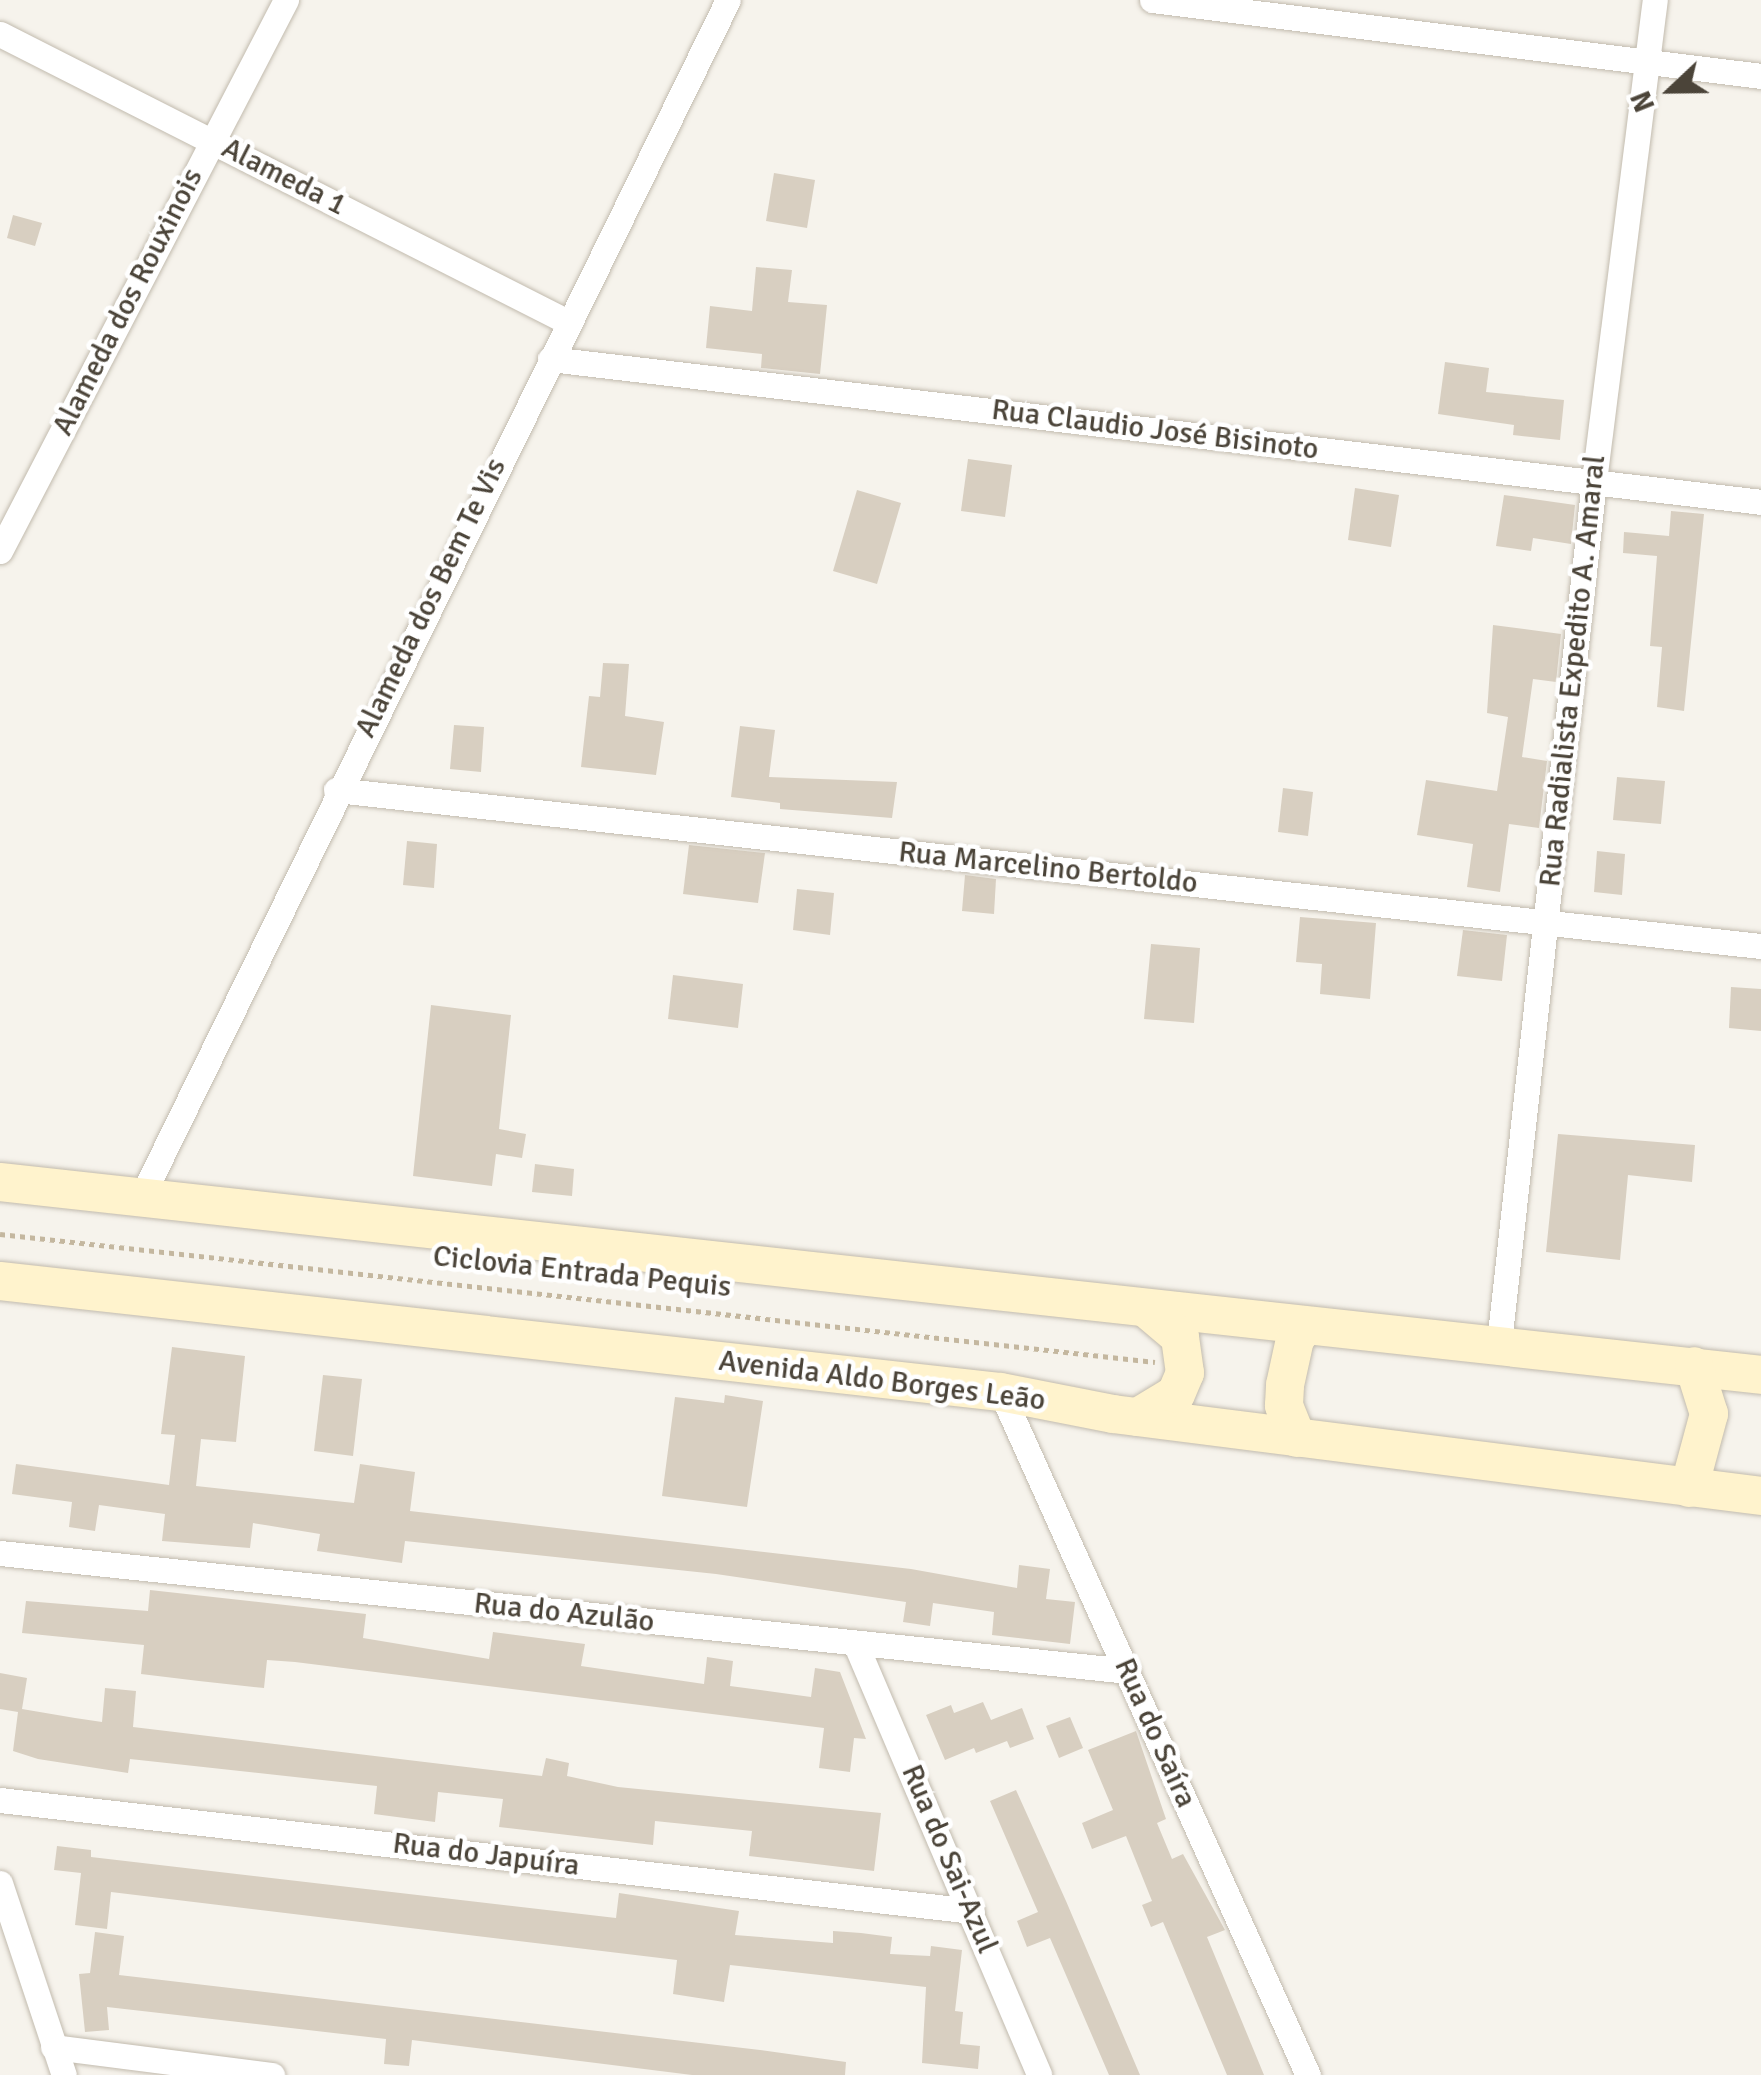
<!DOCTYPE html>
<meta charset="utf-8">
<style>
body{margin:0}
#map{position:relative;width:1761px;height:2075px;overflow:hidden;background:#f6f3ec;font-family:Signika,sans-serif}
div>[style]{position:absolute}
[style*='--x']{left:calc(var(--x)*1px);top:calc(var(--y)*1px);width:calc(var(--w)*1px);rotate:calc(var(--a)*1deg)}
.building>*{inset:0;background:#d8cfc1}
.path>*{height:5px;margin-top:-2.5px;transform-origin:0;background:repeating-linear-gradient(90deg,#c4b79f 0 5px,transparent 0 10px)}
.roads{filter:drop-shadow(0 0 2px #c2bbae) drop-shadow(0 0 2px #c2bbae)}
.street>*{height:25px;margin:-12.5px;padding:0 12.5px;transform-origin:12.5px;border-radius:12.5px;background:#fff}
.secondary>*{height:38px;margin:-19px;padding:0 19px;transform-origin:19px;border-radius:19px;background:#fff3cd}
span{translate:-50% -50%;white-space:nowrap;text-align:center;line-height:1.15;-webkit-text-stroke:9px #fff;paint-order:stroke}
.street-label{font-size:30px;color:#4b4439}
.north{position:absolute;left:1621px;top:40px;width:100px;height:100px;-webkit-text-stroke:8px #fff;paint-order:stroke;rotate:248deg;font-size:28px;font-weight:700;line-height:40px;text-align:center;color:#4b4439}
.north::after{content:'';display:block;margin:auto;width:35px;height:45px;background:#4b4439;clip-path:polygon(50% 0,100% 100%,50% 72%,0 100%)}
</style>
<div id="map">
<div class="building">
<i style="clip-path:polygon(774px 173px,815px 180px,807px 228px,766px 221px)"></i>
<i style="clip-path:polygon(13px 215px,42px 223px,35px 246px,7px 238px)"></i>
<i style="clip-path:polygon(756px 267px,792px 270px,788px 302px,827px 305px,820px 374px,761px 368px,762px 354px,706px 348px,710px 306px,752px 311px)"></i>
<i style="clip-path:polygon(1445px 362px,1489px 368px,1486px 392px,1564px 400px,1560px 440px,1513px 435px,1514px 425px,1438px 414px)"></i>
<i style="clip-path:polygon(968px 459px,1012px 465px,1005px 517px,961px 511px)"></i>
<i style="clip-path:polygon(1355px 488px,1399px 495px,1391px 547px,1348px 540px)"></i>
<i style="clip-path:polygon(857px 490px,901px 503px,877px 584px,833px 571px)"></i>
<i style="clip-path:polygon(1504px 495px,1575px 505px,1571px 544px,1533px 538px,1531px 551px,1496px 546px)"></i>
<i style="clip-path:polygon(1671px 511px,1704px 514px,1684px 711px,1657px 707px,1662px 647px,1650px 646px,1657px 556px,1623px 553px,1624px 532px,1669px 536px)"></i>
<i style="clip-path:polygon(1493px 625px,1561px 634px,1556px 682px,1533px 679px,1522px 757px,1547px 761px,1539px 828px,1509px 824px,1500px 892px,1467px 887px,1473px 844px,1417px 835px,1426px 780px,1497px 791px,1508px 717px,1487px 713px)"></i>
<i style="clip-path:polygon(603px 663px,629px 664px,625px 716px,664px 722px,656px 775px,581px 767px,589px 696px,600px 697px)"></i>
<i style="clip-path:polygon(454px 725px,484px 727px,481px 772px,450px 769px)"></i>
<i style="clip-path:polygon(740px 726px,775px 730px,769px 777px,897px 782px,892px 818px,780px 809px,780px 803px,731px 797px)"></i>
<i style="clip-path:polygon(1617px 777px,1665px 781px,1661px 824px,1613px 820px)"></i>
<i style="clip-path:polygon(1283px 788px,1313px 792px,1308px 836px,1278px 832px)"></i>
<i style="clip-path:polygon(407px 841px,437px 844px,434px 888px,403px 885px)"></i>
<i style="clip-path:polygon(689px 845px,765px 853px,758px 903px,683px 894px)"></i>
<i style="clip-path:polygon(1597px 851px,1625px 854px,1622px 895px,1594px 892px)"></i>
<i style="clip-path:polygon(965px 875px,996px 879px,994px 914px,962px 911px)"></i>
<i style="clip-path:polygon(797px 889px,834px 893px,830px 935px,793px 930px)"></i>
<i style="clip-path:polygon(1300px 917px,1376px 923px,1370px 999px,1320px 994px,1322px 964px,1296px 962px)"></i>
<i style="clip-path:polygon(1463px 930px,1507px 935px,1502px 981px,1457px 976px)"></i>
<i style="clip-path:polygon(1151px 944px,1200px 948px,1194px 1023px,1144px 1019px)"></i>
<i style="clip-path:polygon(673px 975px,743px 984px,738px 1028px,668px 1019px)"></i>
<i style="clip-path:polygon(1731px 987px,1761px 989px,1761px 1031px,1729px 1028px)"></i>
<i style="clip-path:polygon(431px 1005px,511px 1015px,499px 1129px,526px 1134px,522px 1158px,496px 1154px,492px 1186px,413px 1176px)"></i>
<i style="clip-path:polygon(1558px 1134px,1695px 1145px,1692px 1182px,1628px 1175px,1620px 1260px,1546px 1252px)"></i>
<i style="clip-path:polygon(535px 1164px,574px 1169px,572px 1196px,532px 1192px)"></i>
<i style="clip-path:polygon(172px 1347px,245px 1356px,236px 1442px,201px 1439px,196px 1486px,354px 1503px,360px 1464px,415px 1472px,410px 1511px,911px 1569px,1017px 1588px,1019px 1565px,1050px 1569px,1046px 1599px,1075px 1602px,1070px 1644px,992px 1635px,994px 1612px,933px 1603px,930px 1626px,903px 1622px,906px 1602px,716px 1574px,405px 1541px,402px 1563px,317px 1551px,320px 1534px,253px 1523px,250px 1548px,162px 1541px,165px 1514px,99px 1505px,95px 1531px,69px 1527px,72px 1502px,12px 1494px,16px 1464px,169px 1485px,175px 1435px,161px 1434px)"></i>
<i style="clip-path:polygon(323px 1375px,362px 1379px,353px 1456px,314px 1451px)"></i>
<i style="clip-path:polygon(725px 1395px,763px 1401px,747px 1507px,662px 1496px,675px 1397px,724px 1403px)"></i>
<i style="clip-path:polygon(150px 1590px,366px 1614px,363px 1638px,489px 1659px,493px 1632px,585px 1644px,581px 1666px,704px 1684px,707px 1657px,733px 1661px,730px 1686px,811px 1697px,815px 1668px,840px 1672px,866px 1739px,854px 1738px,850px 1772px,819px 1768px,824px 1728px,295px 1662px,267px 1660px,264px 1688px,199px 1681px,141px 1674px,144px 1645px,22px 1633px,26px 1601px,148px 1611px)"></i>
<i style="clip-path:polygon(0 1673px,27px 1678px,22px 1709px,75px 1718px,102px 1722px,105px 1688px,136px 1691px,133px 1727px,542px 1776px,546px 1758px,569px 1763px,567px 1776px,618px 1787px,881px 1813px,874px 1871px,749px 1856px,752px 1831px,655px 1821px,653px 1845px,499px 1827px,503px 1799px,438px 1792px,435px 1822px,374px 1814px,377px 1786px,130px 1759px,128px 1773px,38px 1759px,13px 1751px,18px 1712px,0 1709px)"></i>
<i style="clip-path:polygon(983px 1702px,991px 1720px,1022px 1708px,1034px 1739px,1010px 1748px,1007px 1741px,976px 1753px,974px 1748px,945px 1760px,926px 1715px,951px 1705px,954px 1713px)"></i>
<i style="clip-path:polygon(1070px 1717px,1083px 1748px,1059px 1758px,1046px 1726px)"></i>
<i style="clip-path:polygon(1136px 1731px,1166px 1819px,1157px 1823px,1172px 1859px,1183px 1854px,1225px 1930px,1207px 1937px,1264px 2075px,1227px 2075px,1163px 1922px,1151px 1927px,1142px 1905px,1152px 1901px,1126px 1836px,1092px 1849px,1082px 1823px,1113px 1810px,1088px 1750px)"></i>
<i style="clip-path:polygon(1016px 1790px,1066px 1901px,1140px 2075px,1109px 2075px,1050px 1938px,1027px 1947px,1017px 1921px,1038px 1912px,990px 1801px)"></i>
<i style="clip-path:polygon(57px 1846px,91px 1850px,91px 1857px,616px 1918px,619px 1893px,739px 1911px,735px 1935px,833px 1943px,833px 1931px,861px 1933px,892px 1937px,890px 1954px,930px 1956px,931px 1946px,962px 1950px,955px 2011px,963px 2012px,960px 2044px,980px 2046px,978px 2069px,922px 2063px,926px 1987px,730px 1965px,724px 2002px,673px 1994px,677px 1960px,111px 1892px,107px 1929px,75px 1925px,81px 1873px,54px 1870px)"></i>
<i style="clip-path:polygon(95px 1932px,124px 1936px,119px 1975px,760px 2050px,846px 2062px,845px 2075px,692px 2075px,412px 2040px,409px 2066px,384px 2064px,386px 2039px,107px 2007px,109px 2030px,85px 2032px,79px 1974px,90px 1973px)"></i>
</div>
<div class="path">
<i style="--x:0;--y:1234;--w:1162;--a:6.32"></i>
</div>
<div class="roads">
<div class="street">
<i style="--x:1152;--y:0;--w:614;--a:7.11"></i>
<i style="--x:0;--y:34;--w:637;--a:26.89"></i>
<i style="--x:550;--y:359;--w:1219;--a:6.73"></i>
<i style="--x:0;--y:551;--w:621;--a:-62.57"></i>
<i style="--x:336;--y:790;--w:1434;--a:6.25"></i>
<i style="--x:140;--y:1200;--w:1336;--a:-63.9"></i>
<i style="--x:1499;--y:1343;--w:867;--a:-83.71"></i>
<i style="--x:1594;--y:481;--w:485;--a:-82.8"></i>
<i style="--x:1001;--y:1392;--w:749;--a:65.8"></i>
<i style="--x:0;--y:1553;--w:1134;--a:5.97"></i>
<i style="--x:856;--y:1645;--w:467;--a:66.9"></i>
<i style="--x:0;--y:1800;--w:978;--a:6.51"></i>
<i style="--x:0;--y:1883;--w:202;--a:71.6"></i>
<i style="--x:53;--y:2047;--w:221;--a:7.3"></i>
</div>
<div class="secondary">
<i style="--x:0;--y:1182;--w:1772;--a:6.25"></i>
<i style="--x:0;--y:1281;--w:1007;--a:6.33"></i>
<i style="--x:1001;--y:1392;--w:114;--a:11.1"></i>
<i style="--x:1113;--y:1414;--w:653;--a:7.21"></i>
<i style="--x:1138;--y:1417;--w:44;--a:-31.2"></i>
<i style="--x:1176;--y:1394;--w:23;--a:-67"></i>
<i style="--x:1185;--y:1373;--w:36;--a:-98"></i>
<i style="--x:1180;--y:1337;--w:43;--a:-139.7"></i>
<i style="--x:1297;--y:1438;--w:35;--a:-112"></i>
<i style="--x:1284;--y:1405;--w:20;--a:-87"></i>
<i style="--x:1285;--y:1385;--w:47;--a:-77.7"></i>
<i style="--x:1295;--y:1339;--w:16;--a:-52"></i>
<i style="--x:1689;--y:1488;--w:77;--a:-74.9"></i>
<i style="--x:1709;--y:1414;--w:50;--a:-107.4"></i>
</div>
</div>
<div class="street-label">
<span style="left:284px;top:177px;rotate:27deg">Alameda 1</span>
<span style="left:128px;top:302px;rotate:-63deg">Alameda dos Rouxinois</span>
<span style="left:1155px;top:430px;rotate:7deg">Rua Claudio José Bisinoto</span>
<span style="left:431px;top:598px;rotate:-64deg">Alameda dos Bem Te Vis</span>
<span style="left:1573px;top:671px;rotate:-84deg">Rua Radialista Expedito A. Amaral</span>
<span style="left:1048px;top:868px;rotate:6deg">Rua Marcelino Bertoldo</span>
<span style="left:582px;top:1272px;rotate:6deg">Ciclovia Entrada Pequis</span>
<span style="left:882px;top:1381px;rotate:7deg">Avenida Aldo Borges Leão</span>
<span style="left:564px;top:1613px;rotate:6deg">Rua do Azulão</span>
<span style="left:1155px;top:1733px;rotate:66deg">Rua do Saíra</span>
<span style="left:486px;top:1855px;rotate:7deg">Rua do Japuíra</span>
<span style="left:949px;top:1859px;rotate:67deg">Rua do Sai-Azul</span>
</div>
<div class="north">N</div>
</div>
